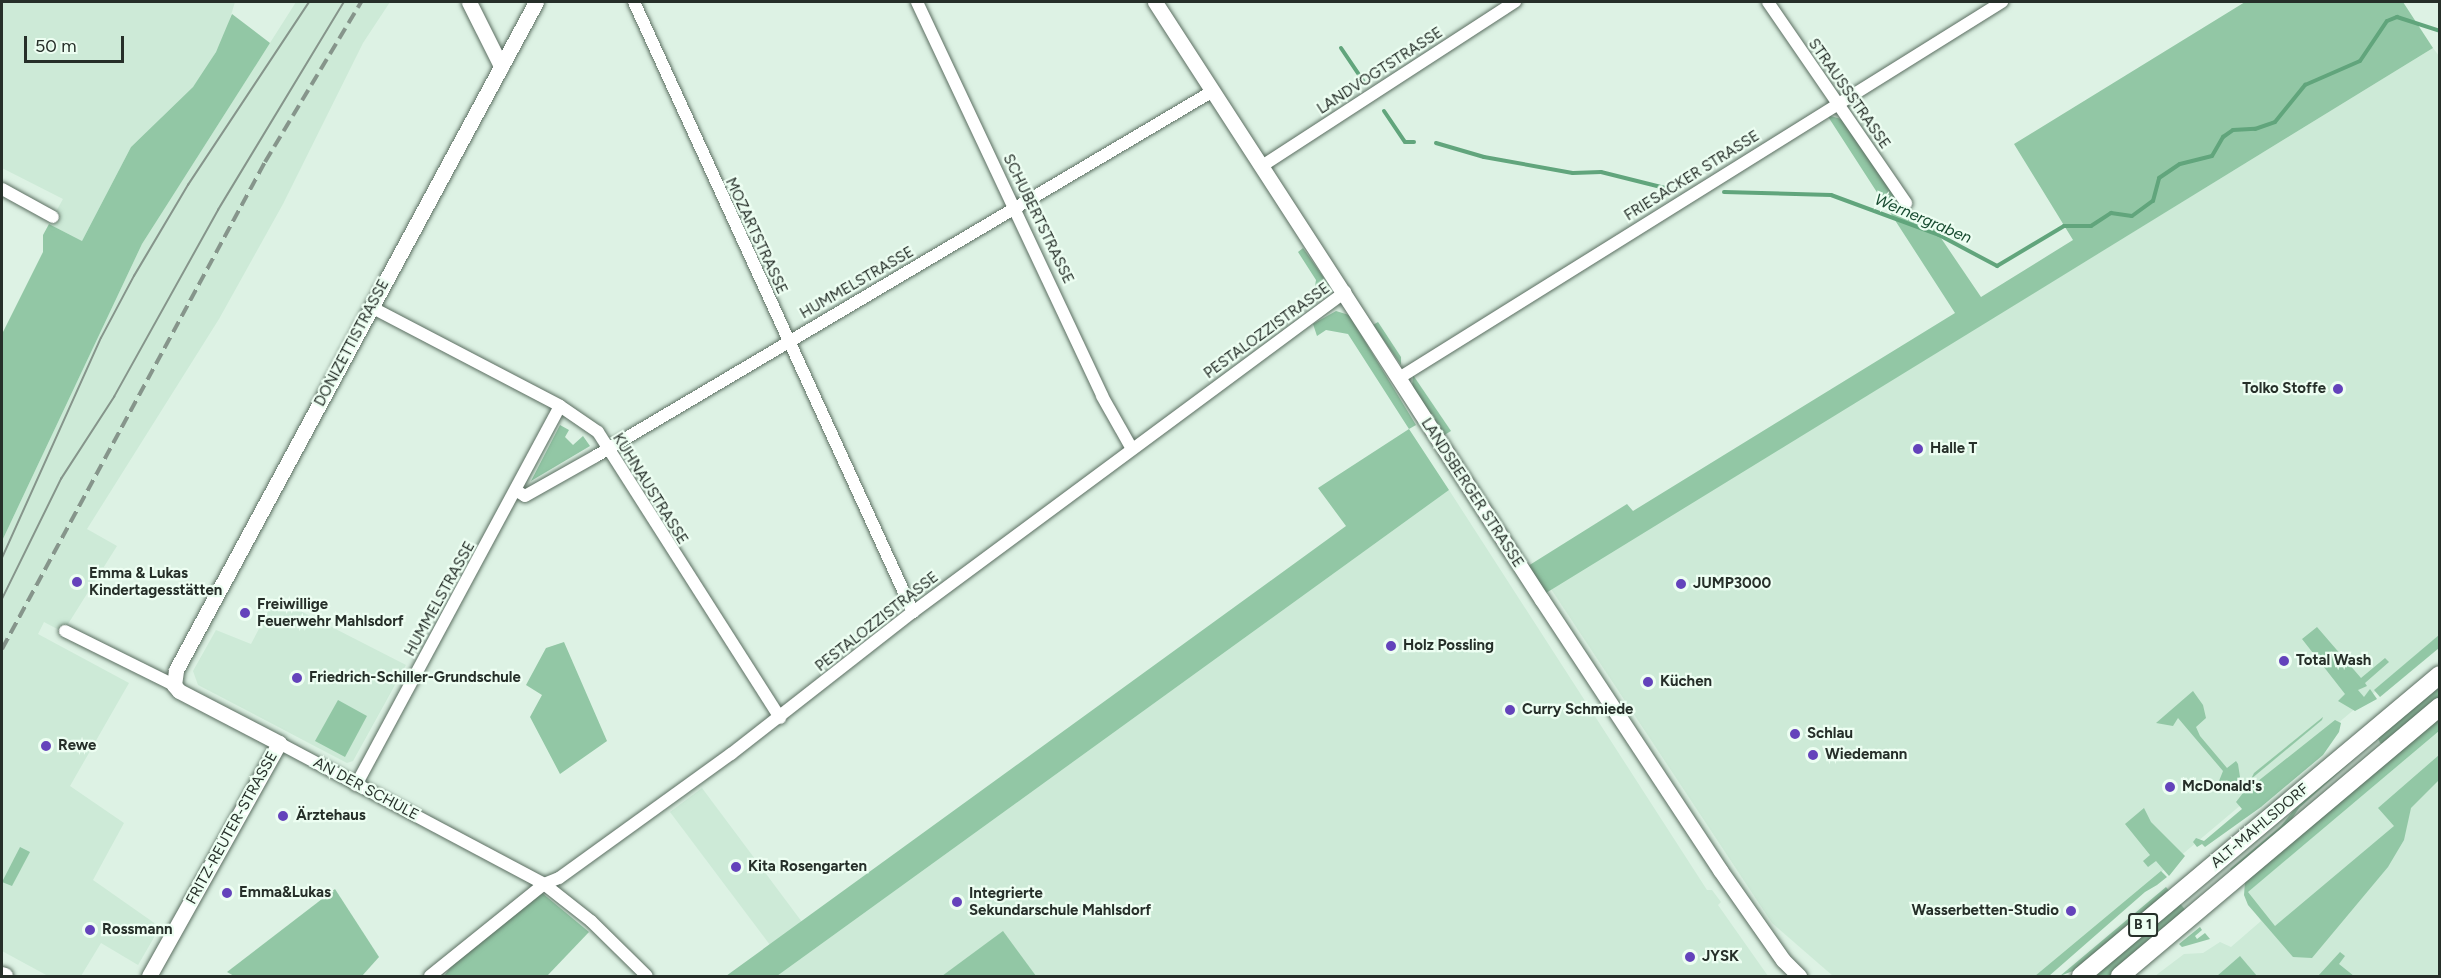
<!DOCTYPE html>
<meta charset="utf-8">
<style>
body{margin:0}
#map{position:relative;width:2441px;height:978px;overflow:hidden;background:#ddf2e4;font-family:Figtree,sans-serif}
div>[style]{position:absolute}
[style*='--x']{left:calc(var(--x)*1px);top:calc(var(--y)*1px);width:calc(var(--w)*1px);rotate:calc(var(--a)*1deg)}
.built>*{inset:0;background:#cdead7}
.green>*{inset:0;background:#92c7a5}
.stream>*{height:4px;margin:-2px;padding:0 2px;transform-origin:2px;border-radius:2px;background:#61a57c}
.roads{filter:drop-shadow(0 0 2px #5b6e61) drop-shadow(0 0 2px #5b6e61)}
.minor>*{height:12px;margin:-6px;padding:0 6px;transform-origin:6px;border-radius:6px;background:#fff}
.tertiary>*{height:15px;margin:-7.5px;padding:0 7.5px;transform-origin:7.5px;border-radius:7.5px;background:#fff}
.secondary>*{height:16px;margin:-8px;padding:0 8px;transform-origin:8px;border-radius:8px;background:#fff}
.primary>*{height:18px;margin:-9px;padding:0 9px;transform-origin:9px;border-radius:9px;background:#fff}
.tram>*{height:1.5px;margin:-0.75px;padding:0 0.75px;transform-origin:0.75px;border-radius:0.75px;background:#86958b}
.rail>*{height:4px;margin-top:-2px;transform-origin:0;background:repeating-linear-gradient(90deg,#86958b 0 12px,transparent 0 18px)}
.dots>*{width:16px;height:16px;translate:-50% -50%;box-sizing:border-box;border:3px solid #edfef2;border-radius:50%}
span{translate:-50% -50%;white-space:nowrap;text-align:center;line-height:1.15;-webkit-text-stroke:4.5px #edfef2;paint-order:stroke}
.shield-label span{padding:2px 4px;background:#edfef2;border:2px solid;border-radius:4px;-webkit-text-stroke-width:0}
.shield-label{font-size:14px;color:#262f29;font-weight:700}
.street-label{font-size:15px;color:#262f29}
.poi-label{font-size:15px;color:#262f29;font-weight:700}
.right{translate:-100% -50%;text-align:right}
.left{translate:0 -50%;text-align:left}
.water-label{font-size:16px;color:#174b30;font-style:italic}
.frame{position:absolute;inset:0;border:3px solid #262f29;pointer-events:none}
.scale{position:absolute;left:24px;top:36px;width:100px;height:27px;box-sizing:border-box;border:3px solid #262f29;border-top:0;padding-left:8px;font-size:18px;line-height:21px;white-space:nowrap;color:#262f29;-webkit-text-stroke:4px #edfef2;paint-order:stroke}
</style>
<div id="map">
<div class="built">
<i style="clip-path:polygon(2px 2px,235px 2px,225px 35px,207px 68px,193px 87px,131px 147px,82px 241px,49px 224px,63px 199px,2px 168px)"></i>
<i style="clip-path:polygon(296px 2px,390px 2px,363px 43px,283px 204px,219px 319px,87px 529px,117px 546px,63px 632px,44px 622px,38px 634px,129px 683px,70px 786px,124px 823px,93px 880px,160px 927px,138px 965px,101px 943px,81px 976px,48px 976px,2px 951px,2px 541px,142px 244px)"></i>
<i style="clip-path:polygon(2433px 48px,2439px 56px,2439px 638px,2038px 976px,1833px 976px,1772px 923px,1551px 589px)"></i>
<i style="clip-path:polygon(1449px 490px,1707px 890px,1712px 890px,1721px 902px,1718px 905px,1768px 976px,777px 976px)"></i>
<i style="clip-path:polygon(275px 598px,406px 665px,353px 761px,347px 763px,198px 685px,193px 671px,216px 630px,251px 644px)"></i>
<i style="clip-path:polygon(2439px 731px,2439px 976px,2155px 976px,2184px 954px,2203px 953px,2220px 942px,2231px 947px,2261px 921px,2244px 895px)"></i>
<i style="clip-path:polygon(702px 788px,802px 922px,770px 945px,670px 812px)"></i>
</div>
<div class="green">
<i style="clip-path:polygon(2245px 2px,2403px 2px,2433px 48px,1546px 593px,1528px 566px,1627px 504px,1633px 511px,1955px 313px,1827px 115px,1845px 120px,1903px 209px,1913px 216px,1926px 216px,1981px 297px,2073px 240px,2014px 144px)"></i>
<i style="clip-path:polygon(232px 14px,270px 43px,142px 244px,2px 541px,2px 334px,43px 252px,43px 235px,49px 224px,82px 241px,131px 147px,193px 87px,216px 52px)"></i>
<i style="clip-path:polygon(1303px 248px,1329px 285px,1327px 292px,1312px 303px,1316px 280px,1298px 252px)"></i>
<i style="clip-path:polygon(1336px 311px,1349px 315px,1416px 425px,1409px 429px,1449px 490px,777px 976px,726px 976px,1346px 526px,1318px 488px,1409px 429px,1348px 334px,1326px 330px,1317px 336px,1313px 324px)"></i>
<i style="clip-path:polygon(1378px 322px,1401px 357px,1401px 365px,1373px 325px)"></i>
<i style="clip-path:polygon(1413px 375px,1451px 431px,1441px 437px,1412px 387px)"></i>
<i style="clip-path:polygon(560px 425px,569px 430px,565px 437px,573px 445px,583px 436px,590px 446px,531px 481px)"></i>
<i style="clip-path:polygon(2317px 627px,2361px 678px,2385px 658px,2389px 662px,2365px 683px,2367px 686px,2358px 690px,2364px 697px,2370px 689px,2377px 699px,2355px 711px,2338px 701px,2345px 694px,2302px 639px)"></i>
<i style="clip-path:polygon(2439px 635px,2439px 648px,2380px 697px,2374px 690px)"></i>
<i style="clip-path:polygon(564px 642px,607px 741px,560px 774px,530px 717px,542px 695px,526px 685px,546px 648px)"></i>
<i style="clip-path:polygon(2439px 684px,2439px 698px,2384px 744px,2380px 743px,2378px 738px)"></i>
<i style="clip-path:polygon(2193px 691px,2203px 705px,2206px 718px,2196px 727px,2200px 736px,2227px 768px,2236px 761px,2238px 764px,2240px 777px,2233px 786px,2219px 781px,2223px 771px,2178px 718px,2173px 726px,2156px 723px)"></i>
<i style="clip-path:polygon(338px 700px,367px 716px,345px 757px,315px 741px)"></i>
<i style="clip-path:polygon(2439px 716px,2439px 731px,2248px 892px,2275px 926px,2394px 826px,2378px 808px,2439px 755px,2439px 780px,2411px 808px,2404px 840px,2388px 867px,2312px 958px,2293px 957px,2248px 905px,2244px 895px,2245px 882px)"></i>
<i style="clip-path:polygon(2323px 717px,2322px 720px,2251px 779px,2254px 773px)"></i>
<i style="clip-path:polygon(2335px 720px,2341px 723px,2339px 732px,2323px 755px,2261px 807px,2205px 847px,2202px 844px,2197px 847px,2193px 842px,2196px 838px,2204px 841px,2242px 809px,2236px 802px,2243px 793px)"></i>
<i style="clip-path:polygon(2356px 757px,2299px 808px,2289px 823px,2232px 872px,2230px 869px,2281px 826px,2301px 801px)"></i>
<i style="clip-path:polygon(2144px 808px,2151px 822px,2185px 856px,2169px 876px,2156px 861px,2148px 867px,2143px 861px,2150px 855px,2125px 824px)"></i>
<i style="clip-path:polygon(20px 847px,30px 852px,12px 886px,2px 882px)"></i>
<i style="clip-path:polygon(2161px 871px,2167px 877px,2157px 885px,2145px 892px,2049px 976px,2035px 976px)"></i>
<i style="clip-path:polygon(2166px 887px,2170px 892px,2078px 969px,2060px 976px)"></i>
<i style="clip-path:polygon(335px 889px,379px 957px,362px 976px,234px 976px,227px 972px)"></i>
<i style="clip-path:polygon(541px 892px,589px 932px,547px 976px,444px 976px,454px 963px)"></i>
<i style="clip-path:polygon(2179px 902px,2186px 911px,2109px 976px,2091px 976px)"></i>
<i style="clip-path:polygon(2200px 927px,2202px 930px,2195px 936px,2197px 939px,2205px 933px,2210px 939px,2182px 947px,2179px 944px)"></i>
<i style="clip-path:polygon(1003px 931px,1036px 976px,942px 976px)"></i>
<i style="clip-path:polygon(2340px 952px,2345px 956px,2339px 964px,2354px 976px,2318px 976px)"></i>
<i style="clip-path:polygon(2240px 956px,2257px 976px,2217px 976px)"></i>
</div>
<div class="stream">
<i style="--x:1341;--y:48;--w:40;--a:56"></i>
<i style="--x:1384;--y:111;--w:37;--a:56"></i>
<i style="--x:1405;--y:142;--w:9;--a:0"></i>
<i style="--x:1436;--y:143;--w:50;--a:16.3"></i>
<i style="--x:1484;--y:157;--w:90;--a:10.2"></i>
<i style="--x:1573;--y:173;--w:28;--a:-2"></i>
<i style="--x:1601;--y:172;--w:66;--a:14"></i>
<i style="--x:1724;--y:192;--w:107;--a:1.6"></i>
<i style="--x:1831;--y:195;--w:115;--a:20.3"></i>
<i style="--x:1939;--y:235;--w:66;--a:28.1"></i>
<i style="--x:1997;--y:266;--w:78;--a:-30.8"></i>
<i style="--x:2064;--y:226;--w:27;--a:0"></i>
<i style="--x:2091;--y:226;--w:24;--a:-33"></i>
<i style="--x:2111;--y:213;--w:21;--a:8"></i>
<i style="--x:2132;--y:216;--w:26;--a:-36"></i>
<i style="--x:2153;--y:201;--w:24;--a:-75"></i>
<i style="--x:2159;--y:178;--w:25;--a:-34"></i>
<i style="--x:2180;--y:164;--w:33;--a:-14"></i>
<i style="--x:2212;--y:156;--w:22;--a:-60"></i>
<i style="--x:2223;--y:137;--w:12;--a:-35"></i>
<i style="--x:2233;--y:130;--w:22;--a:-3"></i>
<i style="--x:2255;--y:129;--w:21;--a:-19"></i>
<i style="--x:2275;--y:122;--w:48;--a:-51"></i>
<i style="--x:2305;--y:85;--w:60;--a:-23.6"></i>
<i style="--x:2360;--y:61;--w:48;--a:-56"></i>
<i style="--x:2387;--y:21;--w:11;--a:-22"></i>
<i style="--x:2397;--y:17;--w:45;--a:18"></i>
</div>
<div class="roads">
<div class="minor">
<i style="--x:634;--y:2;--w:671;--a:65.42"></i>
<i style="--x:917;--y:2;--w:435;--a:64.8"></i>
<i style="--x:1102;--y:396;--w:61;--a:60.5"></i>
<i style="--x:1768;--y:2;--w:244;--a:55.5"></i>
<i style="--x:1262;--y:166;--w:302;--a:-33"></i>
<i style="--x:2;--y:189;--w:58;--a:28.8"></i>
<i style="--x:371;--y:307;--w:213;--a:27.6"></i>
<i style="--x:560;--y:406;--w:46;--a:34.4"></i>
<i style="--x:598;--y:432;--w:339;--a:57.5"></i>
<i style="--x:1399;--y:378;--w:711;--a:-31.95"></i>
<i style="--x:517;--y:491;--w:9;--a:32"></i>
<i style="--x:525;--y:496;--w:81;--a:-29.4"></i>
<i style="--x:596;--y:456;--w:717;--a:-30.61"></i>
<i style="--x:65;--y:631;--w:122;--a:26.4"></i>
<i style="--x:279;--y:743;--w:300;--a:28"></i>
<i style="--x:544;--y:884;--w:60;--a:38.2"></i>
<i style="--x:591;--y:921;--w:78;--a:44.5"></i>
<i style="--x:356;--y:785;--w:430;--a:-61.7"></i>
<i style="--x:430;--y:976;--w:146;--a:-38.9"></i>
<i style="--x:544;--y:884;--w:16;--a:-22"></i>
<i style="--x:559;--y:878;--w:212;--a:-35.8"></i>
<i style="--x:731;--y:754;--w:231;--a:-38"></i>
<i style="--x:913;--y:612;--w:538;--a:-36.53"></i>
</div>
<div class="tertiary">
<i style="--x:469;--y:2;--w:72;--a:63.4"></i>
<i style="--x:1155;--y:2;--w:712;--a:57.09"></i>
<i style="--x:1542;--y:600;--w:323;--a:56.6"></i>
<i style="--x:1720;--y:870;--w:110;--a:55"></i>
<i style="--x:1783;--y:960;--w:23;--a:45"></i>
<i style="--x:149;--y:976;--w:267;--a:-60.8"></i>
<i style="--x:279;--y:743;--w:113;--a:-152.5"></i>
<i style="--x:179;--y:691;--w:8;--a:-130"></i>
<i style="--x:174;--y:685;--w:15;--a:-82"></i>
<i style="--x:176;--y:670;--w:759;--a:-61.68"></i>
</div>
<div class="secondary">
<i style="--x:2;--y:975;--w:3;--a:18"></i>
</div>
<div class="primary">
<i style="--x:2081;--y:976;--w:468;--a:-40"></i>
<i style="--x:2120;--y:976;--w:418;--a:-40.1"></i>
</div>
</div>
<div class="tram">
<i style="--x:2;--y:558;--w:241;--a:-65.8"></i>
<i style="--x:101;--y:338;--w:70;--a:-62"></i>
<i style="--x:134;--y:276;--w:106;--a:-59.3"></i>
<i style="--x:188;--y:185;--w:219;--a:-56.5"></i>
<i style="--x:2;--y:599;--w:134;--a:-63.8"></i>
<i style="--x:61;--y:479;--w:98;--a:-57.1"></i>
<i style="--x:114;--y:397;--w:214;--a:-60.9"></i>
<i style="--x:218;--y:210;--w:243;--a:-58.8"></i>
</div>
<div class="rail">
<i style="--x:2;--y:649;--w:553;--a:-61.63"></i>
<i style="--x:265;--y:162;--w:187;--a:-59"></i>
</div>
<div class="dots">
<i style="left:2338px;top:389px;background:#6443bb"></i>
<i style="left:1918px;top:449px;background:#6443bb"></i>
<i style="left:77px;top:582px;background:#6443bb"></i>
<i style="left:1681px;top:584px;background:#6443bb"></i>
<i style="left:245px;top:613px;background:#6443bb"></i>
<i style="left:1391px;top:646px;background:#6443bb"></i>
<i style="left:2284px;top:661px;background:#6443bb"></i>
<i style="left:297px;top:678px;background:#6443bb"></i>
<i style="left:1648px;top:682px;background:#6443bb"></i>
<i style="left:1510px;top:710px;background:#6443bb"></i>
<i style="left:1795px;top:734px;background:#6443bb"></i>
<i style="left:46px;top:746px;background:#6443bb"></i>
<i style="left:1813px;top:755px;background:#6443bb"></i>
<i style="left:2170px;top:787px;background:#6443bb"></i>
<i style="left:283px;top:816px;background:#6443bb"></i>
<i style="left:736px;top:867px;background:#6443bb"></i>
<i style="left:227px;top:893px;background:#6443bb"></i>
<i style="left:957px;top:902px;background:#6443bb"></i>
<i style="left:2071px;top:911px;background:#6443bb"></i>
<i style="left:90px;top:930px;background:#6443bb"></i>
<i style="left:1690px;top:957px;background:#6443bb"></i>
</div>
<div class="shield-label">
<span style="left:2143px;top:925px">B 1</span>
</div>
<div class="street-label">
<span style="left:1380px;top:71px;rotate:-33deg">LANDVOGTSTRASSE</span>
<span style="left:1849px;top:94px;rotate:55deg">STRAUSSSTRASSE</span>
<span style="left:1692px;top:176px;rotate:-32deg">FRIESACKER STRASSE</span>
<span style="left:1038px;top:219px;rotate:64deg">SCHUBERTSTRASSE</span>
<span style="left:756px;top:236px;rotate:65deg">MOZARTSTRASSE</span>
<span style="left:857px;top:283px;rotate:-30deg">HUMMELSTRASSE</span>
<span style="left:1267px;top:331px;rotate:-36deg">PESTALOZZISTRASSE</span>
<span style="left:352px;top:343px;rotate:-62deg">DONIZETTISTRASSE</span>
<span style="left:650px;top:489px;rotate:58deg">KUHNAUSTRASSE</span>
<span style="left:1472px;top:493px;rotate:57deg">LANDSBERGER STRASSE</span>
<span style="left:440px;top:599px;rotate:-61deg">HUMMELSTRASSE</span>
<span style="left:877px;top:622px;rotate:-38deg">PESTALOZZISTRASSE</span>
<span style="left:366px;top:789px;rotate:28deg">AN DER SCHULE</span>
<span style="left:2260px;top:826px;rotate:-40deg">ALT-MAHLSDORF</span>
<span style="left:232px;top:828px;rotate:-61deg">FRITZ-REUTER-STRASSE</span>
</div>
<div class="poi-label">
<span class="right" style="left:2326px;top:389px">Tolko Stoffe</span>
<span class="left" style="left:1930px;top:449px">Halle T</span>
<span class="left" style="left:89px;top:582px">Emma &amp; Lukas<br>Kindertagesstätten</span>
<span class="left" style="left:1693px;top:584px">JUMP3000</span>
<span class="left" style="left:257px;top:613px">Freiwillige<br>Feuerwehr Mahlsdorf</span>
<span class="left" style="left:1403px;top:646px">Holz Possling</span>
<span class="left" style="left:2296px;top:661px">Total Wash</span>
<span class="left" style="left:309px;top:678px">Friedrich-Schiller-Grundschule</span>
<span class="left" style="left:1660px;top:682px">Küchen</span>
<span class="left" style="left:1522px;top:710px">Curry Schmiede</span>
<span class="left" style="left:1807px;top:734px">Schlau</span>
<span class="left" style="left:58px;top:746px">Rewe</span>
<span class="left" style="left:1825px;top:755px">Wiedemann</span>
<span class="left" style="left:2182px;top:787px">McDonald's</span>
<span class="left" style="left:296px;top:816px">Ärztehaus</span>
<span class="left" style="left:748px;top:867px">Kita Rosengarten</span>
<span class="left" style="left:239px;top:893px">Emma&amp;Lukas</span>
<span class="left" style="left:969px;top:902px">Integrierte<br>Sekundarschule Mahlsdorf</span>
<span class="right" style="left:2059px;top:911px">Wasserbetten-Studio</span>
<span class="left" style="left:102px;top:930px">Rossmann</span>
<span class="left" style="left:1702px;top:957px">JYSK</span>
</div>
<div class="water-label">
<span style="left:1923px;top:219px;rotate:23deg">Wernergraben</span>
</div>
<div class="frame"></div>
<div class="scale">50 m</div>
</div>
